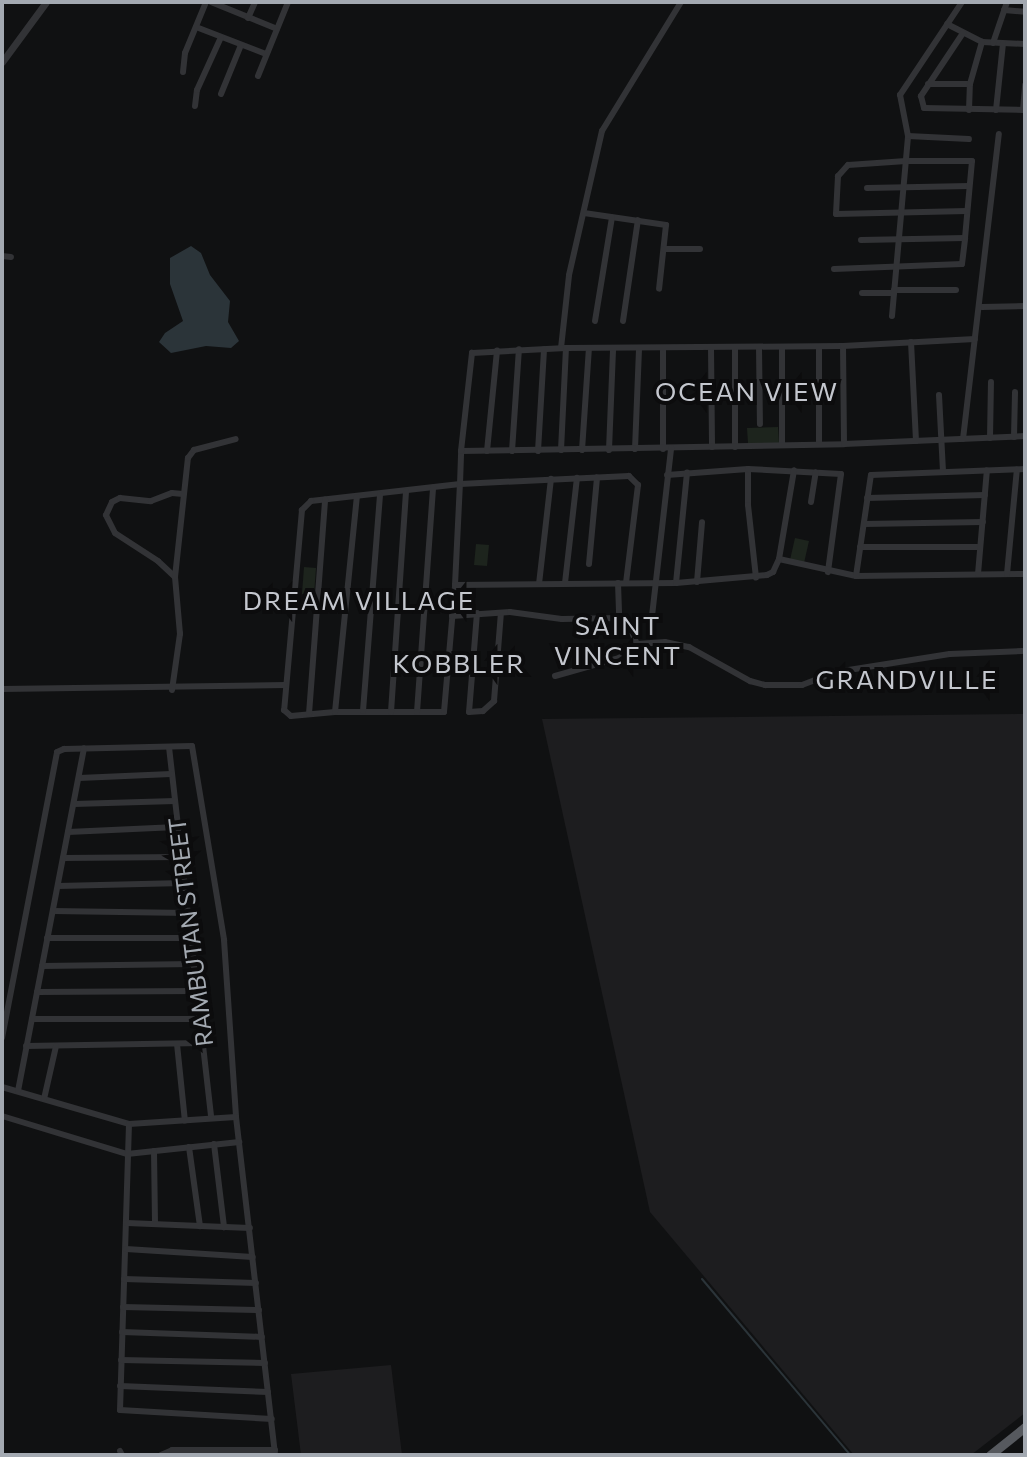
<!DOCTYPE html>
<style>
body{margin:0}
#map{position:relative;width:1027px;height:1457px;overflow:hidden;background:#101112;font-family:Commissioner,sans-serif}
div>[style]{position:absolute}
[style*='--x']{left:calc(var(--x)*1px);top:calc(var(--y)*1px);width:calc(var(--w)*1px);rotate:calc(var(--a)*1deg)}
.built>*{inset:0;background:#1d1d1f}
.green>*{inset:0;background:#1d241d}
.water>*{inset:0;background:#2b3439}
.stream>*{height:2px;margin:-1px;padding:0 1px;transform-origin:1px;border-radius:1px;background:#2b3439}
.minor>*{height:6px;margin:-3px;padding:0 3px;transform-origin:3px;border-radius:3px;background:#323336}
.tertiary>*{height:7px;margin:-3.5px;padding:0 3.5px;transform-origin:3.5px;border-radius:3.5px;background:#323336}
.trunk>*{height:9px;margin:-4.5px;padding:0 4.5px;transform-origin:4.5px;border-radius:4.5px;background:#56595e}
span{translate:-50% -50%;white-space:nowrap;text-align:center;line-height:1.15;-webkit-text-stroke:8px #0c0c0d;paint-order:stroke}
.street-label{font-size:24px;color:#a3a9b1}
.neighbourhood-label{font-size:26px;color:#c4c7ce;letter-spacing:2px}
.frame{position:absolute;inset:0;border:4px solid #a3a9b1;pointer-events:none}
</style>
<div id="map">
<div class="built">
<i style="clip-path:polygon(1025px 714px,1025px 1413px,971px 1455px,854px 1455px,650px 1212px,542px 719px)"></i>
<i style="clip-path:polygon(391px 1365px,402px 1455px,301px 1455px,291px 1374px)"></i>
</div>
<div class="green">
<i style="clip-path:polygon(778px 427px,779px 443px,748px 443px,747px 428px)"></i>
<i style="clip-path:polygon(795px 538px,809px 541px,804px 563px,790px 560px)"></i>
<i style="clip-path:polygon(476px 544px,489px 545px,487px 566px,474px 565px)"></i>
<i style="clip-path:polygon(304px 567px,316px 568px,314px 595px,302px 594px)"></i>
</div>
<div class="water">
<i style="clip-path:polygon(191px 246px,201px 253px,210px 275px,230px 301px,228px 322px,239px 341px,231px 348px,206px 346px,171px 353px,159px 342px,165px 333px,183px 321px,170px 284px,170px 258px)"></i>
</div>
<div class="stream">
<i style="--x:702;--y:1279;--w:230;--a:49.9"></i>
</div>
<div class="minor">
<i style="--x:211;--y:2;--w:71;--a:22.2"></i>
<i style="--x:1004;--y:10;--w:21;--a:5"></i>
<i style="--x:248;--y:18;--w:17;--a:-66"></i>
<i style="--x:947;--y:24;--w:39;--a:27"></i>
<i style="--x:982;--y:42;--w:43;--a:2.7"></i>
<i style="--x:196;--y:27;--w:75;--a:21.1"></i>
<i style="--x:963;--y:33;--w:76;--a:123.7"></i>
<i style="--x:921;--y:96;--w:12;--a:76"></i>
<i style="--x:924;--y:108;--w:101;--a:1.1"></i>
<i style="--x:993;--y:43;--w:43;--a:-71.1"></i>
<i style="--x:183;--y:72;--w:19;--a:-84"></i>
<i style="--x:185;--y:53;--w:55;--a:-67.6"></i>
<i style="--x:258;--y:76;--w:80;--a:-67.9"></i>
<i style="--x:928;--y:84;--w:42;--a:0"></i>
<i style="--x:221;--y:94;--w:53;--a:-67.8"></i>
<i style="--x:195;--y:106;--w:16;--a:-83"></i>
<i style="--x:197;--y:90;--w:58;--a:-65.6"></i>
<i style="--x:969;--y:110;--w:26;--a:-88"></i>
<i style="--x:970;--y:84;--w:44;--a:-74.1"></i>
<i style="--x:996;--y:110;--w:67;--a:-84"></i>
<i style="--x:1023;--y:110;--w:25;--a:-85"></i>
<i style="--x:908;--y:136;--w:61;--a:2.8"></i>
<i style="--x:867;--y:188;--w:102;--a:-1.1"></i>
<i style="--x:584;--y:213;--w:83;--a:8.3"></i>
<i style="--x:666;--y:225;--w:64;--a:96.2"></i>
<i style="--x:861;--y:240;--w:104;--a:-1.1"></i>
<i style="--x:664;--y:249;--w:36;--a:0"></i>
<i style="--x:2;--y:256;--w:9;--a:6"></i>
<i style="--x:834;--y:269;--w:128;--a:-2.2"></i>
<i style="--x:962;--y:264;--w:26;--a:-83"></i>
<i style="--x:965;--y:238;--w:77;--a:-84.8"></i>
<i style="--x:972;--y:161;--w:66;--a:180"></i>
<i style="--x:906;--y:161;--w:58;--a:176.1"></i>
<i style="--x:848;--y:165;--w:15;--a:132"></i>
<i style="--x:838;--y:176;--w:38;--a:93"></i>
<i style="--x:836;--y:214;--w:131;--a:-1.3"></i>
<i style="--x:894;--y:290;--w:62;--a:0"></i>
<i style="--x:862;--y:293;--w:32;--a:0"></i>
<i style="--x:982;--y:307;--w:43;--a:-1.3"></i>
<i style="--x:892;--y:316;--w:181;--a:-84.9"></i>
<i style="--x:908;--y:136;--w:42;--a:-101"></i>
<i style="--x:900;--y:95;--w:112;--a:-56.3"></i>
<i style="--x:595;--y:321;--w:105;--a:-80.7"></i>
<i style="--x:623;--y:321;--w:102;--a:-81.6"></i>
<i style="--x:911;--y:342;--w:99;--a:87.1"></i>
<i style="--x:843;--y:346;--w:98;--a:89.4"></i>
<i style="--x:759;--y:347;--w:77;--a:89.3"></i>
<i style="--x:561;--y:348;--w:73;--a:-83.7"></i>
<i style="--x:569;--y:275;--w:148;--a:-77.1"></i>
<i style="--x:602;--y:131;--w:151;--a:-58.5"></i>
<i style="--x:663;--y:348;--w:101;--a:90"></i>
<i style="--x:711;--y:348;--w:99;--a:89.4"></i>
<i style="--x:939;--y:395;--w:77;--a:87"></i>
<i style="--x:1014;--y:437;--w:45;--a:-88.7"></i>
<i style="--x:990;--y:438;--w:56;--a:-89"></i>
<i style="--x:963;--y:439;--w:307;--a:-83.3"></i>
<i style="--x:819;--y:444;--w:97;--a:-90"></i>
<i style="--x:782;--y:445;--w:98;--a:-90"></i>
<i style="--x:735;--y:447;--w:99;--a:-90"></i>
<i style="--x:635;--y:449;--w:100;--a:-87.7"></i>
<i style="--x:561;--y:450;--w:102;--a:-87.2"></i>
<i style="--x:582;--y:450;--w:102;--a:-86.1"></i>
<i style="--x:609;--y:450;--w:101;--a:-87.7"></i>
<i style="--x:461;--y:451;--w:383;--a:-1"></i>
<i style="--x:844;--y:444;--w:181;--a:-2.5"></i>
<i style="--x:487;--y:451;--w:101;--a:-84.3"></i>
<i style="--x:512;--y:451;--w:102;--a:-86.1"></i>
<i style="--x:538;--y:451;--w:102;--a:-86.6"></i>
<i style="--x:748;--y:469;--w:36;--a:90"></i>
<i style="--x:748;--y:505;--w:73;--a:83.7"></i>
<i style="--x:667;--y:475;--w:81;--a:-4.2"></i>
<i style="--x:748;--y:469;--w:93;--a:3.1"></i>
<i style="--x:841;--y:474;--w:99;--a:97.6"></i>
<i style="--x:867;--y:498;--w:118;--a:-1.5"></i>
<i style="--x:811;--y:502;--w:30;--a:-81"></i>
<i style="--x:864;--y:524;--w:119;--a:-1"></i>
<i style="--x:860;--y:547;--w:120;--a:0"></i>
<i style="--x:779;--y:559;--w:79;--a:12.4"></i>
<i style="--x:856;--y:576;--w:169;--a:-0.7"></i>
<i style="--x:589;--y:564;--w:87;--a:-84.7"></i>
<i style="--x:978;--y:574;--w:104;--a:-85.1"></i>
<i style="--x:1007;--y:574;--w:105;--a:-84.6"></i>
<i style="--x:856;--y:576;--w:102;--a:-81.6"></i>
<i style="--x:871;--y:475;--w:154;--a:-2.2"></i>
<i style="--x:175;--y:577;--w:23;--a:-137"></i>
<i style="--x:158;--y:561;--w:51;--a:-146.9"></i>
<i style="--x:115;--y:533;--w:20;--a:-117"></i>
<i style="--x:106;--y:515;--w:14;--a:-65"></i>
<i style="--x:112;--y:502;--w:9;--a:-27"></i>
<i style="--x:120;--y:498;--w:31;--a:6"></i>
<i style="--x:151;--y:501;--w:22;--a:-21"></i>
<i style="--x:172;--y:493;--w:11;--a:5"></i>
<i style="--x:697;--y:582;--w:60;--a:-85.2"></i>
<i style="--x:565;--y:583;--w:106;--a:-83.5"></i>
<i style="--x:618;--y:583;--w:35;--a:88"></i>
<i style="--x:626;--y:583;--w:99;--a:-83"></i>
<i style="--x:638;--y:485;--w:13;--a:-135"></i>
<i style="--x:629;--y:476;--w:169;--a:177.3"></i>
<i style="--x:460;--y:484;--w:150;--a:173.5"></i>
<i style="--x:311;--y:501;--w:13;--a:135"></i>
<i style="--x:302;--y:510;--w:201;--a:95.1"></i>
<i style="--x:284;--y:710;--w:9;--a:41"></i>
<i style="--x:291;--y:716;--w:44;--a:-5.2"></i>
<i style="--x:335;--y:712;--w:109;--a:0"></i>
<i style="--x:444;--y:712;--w:127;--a:-85"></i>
<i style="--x:455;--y:585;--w:101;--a:-87.2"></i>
<i style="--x:460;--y:484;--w:33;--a:-88"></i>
<i style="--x:461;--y:451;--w:99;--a:-83.6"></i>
<i style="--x:472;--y:353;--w:94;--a:-3"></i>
<i style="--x:566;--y:348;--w:277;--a:-0.4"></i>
<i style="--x:843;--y:346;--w:132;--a:-3"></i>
<i style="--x:676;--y:583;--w:111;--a:-84.3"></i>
<i style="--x:539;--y:584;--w:106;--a:-83.5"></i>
<i style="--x:455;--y:585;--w:221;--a:-0.5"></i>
<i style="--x:676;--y:583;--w:91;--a:-5"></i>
<i style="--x:767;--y:575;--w:7;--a:-27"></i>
<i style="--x:773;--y:572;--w:14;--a:-65"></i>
<i style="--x:779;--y:559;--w:90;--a:-80.4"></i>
<i style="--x:477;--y:613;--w:99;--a:94.6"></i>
<i style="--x:469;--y:712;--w:14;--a:-4"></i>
<i style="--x:483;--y:711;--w:15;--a:-42"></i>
<i style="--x:494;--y:701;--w:88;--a:-85.5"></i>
<i style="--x:452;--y:616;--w:58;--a:-3.9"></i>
<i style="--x:510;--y:612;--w:52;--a:7.7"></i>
<i style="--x:562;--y:619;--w:57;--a:-1"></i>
<i style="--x:619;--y:618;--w:10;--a:29"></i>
<i style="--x:628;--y:623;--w:23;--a:67"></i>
<i style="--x:652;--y:616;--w:169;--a:-83.5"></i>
<i style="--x:555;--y:676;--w:66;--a:-15.7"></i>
<i style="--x:619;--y:658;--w:23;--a:-38"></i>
<i style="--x:637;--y:644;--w:28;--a:-4"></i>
<i style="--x:665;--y:642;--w:25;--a:12"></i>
<i style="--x:689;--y:647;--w:70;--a:29.1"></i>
<i style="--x:750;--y:681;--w:16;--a:15"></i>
<i style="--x:765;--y:685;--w:37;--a:0"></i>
<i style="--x:802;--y:685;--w:36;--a:-21"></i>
<i style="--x:836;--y:672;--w:115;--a:-9"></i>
<i style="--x:950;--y:654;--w:72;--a:-2.4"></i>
<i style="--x:2;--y:689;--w:283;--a:-0.8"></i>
<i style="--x:172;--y:690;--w:57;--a:-81.9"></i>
<i style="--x:180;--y:634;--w:57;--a:-95"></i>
<i style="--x:175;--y:577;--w:120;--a:-83.8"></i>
<i style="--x:188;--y:458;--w:10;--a:-53"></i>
<i style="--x:194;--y:450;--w:43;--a:-14.7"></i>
<i style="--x:363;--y:711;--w:217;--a:-85.5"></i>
<i style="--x:335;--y:712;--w:216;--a:-84.2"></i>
<i style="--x:391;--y:712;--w:221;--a:-86.1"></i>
<i style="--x:417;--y:712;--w:225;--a:-85.9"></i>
<i style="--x:309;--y:714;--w:215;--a:-85.7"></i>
<i style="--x:169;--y:747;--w:373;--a:83.5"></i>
<i style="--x:79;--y:778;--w:92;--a:-2.5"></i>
<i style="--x:74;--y:804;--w:101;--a:-1.7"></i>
<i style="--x:68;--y:832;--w:109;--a:-2.6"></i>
<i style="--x:63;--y:858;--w:118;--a:-0.5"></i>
<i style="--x:58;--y:886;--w:126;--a:-1.4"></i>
<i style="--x:53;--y:911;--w:135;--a:0.8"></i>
<i style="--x:47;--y:938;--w:144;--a:0"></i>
<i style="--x:42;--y:966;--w:152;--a:-0.8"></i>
<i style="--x:37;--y:992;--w:160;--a:-0.4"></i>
<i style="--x:32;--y:1019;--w:168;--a:0"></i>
<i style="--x:2;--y:1038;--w:291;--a:-79.1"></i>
<i style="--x:57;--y:752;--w:8;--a:-23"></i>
<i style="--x:64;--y:749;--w:128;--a:-1.3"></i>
<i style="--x:192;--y:746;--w:197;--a:80.6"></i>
<i style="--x:224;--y:940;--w:177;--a:86.1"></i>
<i style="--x:236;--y:1117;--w:340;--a:83.4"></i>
<i style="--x:177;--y:1044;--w:77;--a:84.1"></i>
<i style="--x:26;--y:1046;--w:176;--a:-1"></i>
<i style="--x:2;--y:1087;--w:132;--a:16.2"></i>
<i style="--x:129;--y:1124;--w:107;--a:-3.7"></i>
<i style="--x:18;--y:1091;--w:349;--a:-79.1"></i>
<i style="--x:44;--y:1099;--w:54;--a:-77.2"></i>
<i style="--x:2;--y:1116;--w:131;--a:16.9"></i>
<i style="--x:127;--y:1154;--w:113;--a:-6.1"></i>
<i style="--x:129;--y:1124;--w:286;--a:91.8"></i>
<i style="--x:120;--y:1410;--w:152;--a:3.4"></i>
<i style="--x:214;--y:1144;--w:84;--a:83.1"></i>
<i style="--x:189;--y:1147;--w:80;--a:82.1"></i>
<i style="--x:154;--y:1151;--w:73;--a:89.2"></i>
<i style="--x:127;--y:1223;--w:123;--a:2.3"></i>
<i style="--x:126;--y:1249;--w:127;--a:3.6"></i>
<i style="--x:124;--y:1279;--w:132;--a:1.7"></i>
<i style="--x:123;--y:1307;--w:136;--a:1.3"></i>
<i style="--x:122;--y:1332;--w:140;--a:2"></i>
<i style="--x:121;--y:1360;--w:144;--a:1.2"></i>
<i style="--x:120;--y:1386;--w:148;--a:2.3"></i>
<i style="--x:120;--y:1451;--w:4;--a:63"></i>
<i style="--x:161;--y:1455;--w:12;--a:-24"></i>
<i style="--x:172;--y:1450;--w:103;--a:0"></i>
</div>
<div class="tertiary">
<i style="--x:2;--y:62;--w:74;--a:-53.7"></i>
</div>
<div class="trunk">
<i style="--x:990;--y:1455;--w:45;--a:-38.7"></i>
</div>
<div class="street-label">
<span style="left:190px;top:932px;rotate:-97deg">RAMBUTAN STREET</span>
</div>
<div class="neighbourhood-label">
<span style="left:747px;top:391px">OCEAN VIEW</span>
<span style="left:359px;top:600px">DREAM VILLAGE</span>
<span style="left:618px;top:640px">SAINT<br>VINCENT</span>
<span style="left:459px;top:663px">KOBBLER</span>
<span style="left:907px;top:679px">GRANDVILLE</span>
</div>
<div class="frame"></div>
</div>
